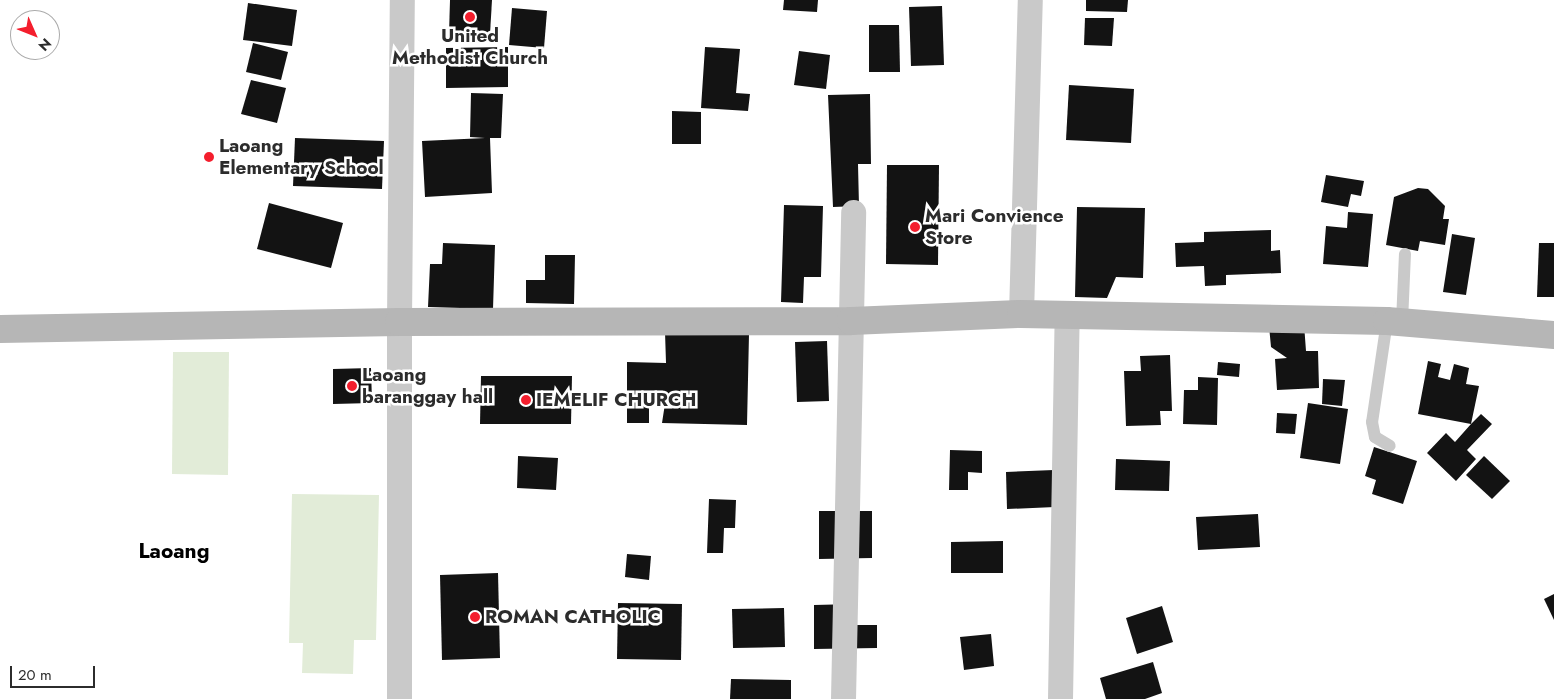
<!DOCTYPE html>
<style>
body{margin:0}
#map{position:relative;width:1554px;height:699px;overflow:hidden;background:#fff;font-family:Jost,sans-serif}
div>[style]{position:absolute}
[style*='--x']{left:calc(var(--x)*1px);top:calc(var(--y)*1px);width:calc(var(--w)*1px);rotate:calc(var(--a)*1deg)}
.green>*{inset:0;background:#e2ecd8}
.building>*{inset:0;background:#131313}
.lane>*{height:12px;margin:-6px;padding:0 6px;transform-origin:6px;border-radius:6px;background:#c9c9c9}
.street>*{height:25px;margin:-12.5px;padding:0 12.5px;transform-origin:12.5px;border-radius:12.5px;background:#c9c9c9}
.secondary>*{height:28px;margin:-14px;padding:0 14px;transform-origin:14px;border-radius:14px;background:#b6b6b6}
.dots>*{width:14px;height:14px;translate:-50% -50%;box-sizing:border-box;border:2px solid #fff;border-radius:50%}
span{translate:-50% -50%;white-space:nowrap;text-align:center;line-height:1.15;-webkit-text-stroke:5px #fff;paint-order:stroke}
.poi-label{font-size:19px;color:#2c2c2c;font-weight:700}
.left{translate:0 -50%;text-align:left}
.quarter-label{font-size:21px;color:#000;font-weight:700}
.north{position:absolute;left:10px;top:10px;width:50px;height:50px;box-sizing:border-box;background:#fff;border:1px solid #ababab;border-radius:50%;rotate:134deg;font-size:14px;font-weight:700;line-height:20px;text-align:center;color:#2c2c2c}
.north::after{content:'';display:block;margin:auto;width:18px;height:22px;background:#f41e2d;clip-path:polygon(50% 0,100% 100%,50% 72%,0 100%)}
.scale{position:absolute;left:10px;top:666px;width:85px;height:22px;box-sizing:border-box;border:2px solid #2c2c2c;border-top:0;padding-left:6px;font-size:15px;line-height:18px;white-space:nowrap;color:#2c2c2c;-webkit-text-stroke:4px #fff;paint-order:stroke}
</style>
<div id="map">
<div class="green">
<i style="clip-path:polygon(173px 352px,229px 352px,228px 475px,172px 474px)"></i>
<i style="clip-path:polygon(292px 494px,379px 495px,376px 640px,354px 640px,353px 674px,302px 673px,303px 643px,289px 643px)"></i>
</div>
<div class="building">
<i style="clip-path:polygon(450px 0,492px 0,490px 34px,449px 34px)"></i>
<i style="clip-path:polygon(784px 0,818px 0,817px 12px,783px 10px)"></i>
<i style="clip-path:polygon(1086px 0,1128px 0,1127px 12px,1086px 11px)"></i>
<i style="clip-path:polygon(248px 3px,297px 10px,292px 46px,243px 40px)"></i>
<i style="clip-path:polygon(942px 6px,944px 65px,911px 66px,909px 7px)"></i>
<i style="clip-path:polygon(512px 8px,547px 11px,544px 48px,509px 45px)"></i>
<i style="clip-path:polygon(1085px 18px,1114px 18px,1112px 46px,1084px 45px)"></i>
<i style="clip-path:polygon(869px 25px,899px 25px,900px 72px,869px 72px)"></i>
<i style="clip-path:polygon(253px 43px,288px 52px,281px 80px,246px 72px)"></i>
<i style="clip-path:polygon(508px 47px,508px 87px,446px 88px,446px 48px)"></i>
<i style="clip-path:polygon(705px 47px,740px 49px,736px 93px,750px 94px,748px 111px,701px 108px)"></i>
<i style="clip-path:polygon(799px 51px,830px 55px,826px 89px,794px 85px)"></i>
<i style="clip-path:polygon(251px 80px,286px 88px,277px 123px,241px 114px)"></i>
<i style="clip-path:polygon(1069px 85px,1134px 89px,1131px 143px,1066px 140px)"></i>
<i style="clip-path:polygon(471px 93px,503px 94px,501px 138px,490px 138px,492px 193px,425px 197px,422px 141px,485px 138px,470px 137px)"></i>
<i style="clip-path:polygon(870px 94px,871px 164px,858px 164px,859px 206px,833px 207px,828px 95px)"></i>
<i style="clip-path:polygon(672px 111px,701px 112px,701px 144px,672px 144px)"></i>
<i style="clip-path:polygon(295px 138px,384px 141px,382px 189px,293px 186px)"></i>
<i style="clip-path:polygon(887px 165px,939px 165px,938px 265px,886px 264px)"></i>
<i style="clip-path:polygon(1326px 175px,1364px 181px,1361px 196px,1351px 194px,1348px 207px,1321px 202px)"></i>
<i style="clip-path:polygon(1418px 188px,1428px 189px,1445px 206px,1443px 219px,1449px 219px,1445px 245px,1420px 241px,1418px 251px,1386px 245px,1394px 197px)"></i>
<i style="clip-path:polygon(269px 203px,343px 223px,331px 268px,257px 249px)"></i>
<i style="clip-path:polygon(784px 205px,823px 206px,821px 277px,804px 277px,803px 303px,781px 302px)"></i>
<i style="clip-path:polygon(1077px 207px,1145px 208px,1143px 278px,1116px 277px,1107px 298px,1075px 297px)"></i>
<i style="clip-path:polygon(1348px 212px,1373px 214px,1368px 267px,1323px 264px,1326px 226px,1347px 228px)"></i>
<i style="clip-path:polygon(1271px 230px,1271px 251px,1280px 250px,1281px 273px,1226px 275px,1226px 285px,1205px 286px,1204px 266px,1176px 267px,1175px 243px,1204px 242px,1204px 232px)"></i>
<i style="clip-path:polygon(1452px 234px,1475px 238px,1466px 295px,1443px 292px)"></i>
<i style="clip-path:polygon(443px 243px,495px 245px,493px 309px,428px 307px,430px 264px,442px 264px)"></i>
<i style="clip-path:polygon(1539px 243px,1554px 243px,1554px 297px,1537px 297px)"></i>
<i style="clip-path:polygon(545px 255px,575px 255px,574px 304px,526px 303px,526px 280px,545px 280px)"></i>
<i style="clip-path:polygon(1304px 324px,1306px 351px,1318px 351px,1319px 388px,1277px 390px,1275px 359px,1287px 358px,1271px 347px,1269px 326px)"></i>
<i style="clip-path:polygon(665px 332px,749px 334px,747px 425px,662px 423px,666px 397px,649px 397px,649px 423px,627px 423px,627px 362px,666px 363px)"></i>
<i style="clip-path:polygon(827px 341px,829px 401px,797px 402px,795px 342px)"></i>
<i style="clip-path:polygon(1170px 355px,1172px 411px,1160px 411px,1161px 425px,1126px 426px,1124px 371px,1141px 371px,1140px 356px)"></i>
<i style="clip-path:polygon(1428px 361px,1441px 364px,1438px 377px,1450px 380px,1454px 364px,1469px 368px,1466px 384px,1479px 386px,1471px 424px,1481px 414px,1492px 424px,1467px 450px,1476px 459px,1456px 481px,1427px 453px,1446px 433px,1455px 442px,1471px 424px,1418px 414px)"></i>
<i style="clip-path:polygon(1218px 362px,1240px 364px,1239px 377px,1217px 375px)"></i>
<i style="clip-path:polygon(371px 368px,372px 403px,333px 404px,333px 369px)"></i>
<i style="clip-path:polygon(481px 376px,572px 376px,571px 424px,480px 424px)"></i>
<i style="clip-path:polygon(1198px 377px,1218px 378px,1217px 425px,1183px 424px,1184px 390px,1198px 390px)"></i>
<i style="clip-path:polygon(1323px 379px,1345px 380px,1342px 406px,1322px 404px)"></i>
<i style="clip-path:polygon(1308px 403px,1348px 409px,1340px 464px,1300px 458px)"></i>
<i style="clip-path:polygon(1277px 413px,1297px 414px,1295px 434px,1276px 433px)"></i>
<i style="clip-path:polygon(1374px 447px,1417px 461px,1403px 504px,1372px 494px,1376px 480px,1365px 476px)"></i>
<i style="clip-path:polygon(950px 450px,982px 451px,982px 473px,968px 472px,968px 490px,949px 490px)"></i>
<i style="clip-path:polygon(518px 456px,558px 458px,556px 490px,517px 488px)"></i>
<i style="clip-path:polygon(1484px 456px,1510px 481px,1492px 499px,1466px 475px)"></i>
<i style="clip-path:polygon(1116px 459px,1170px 461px,1169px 491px,1115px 490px)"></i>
<i style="clip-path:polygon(1054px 470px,1055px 507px,1007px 509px,1006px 472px)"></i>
<i style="clip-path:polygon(709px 499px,736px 500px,735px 528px,724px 528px,723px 553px,707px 553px)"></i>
<i style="clip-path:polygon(819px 511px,872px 511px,872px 558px,819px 559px)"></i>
<i style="clip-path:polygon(1258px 514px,1260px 547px,1198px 550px,1196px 517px)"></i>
<i style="clip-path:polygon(1003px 541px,1003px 573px,951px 573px,951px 542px)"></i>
<i style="clip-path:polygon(627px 554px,651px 556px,649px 580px,625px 577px)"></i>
<i style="clip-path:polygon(498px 573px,500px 658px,442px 660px,440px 575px)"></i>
<i style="clip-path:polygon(1554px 594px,1554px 620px,1544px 599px)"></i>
<i style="clip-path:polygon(618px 603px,682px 604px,681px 660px,617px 659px)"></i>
<i style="clip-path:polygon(854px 604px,854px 625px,877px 625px,877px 648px,814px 649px,814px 605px)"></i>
<i style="clip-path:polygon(1162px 606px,1173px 642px,1137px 654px,1126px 618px)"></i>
<i style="clip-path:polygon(784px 608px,785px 647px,733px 648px,732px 609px)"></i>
<i style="clip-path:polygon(991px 634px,994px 666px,964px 670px,960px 637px)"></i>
<i style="clip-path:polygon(1153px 662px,1162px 693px,1145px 699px,1106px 699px,1100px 678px)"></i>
<i style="clip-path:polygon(731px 679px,791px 680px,791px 699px,730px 699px)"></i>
</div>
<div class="lane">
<i style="--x:1387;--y:321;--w:102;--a:98.4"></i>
<i style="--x:1372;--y:422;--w:15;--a:79"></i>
<i style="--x:1375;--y:437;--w:17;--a:31"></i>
<i style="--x:1402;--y:322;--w:68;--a:-87.5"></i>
</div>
<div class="street">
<i style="--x:1021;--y:314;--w:314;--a:-88.4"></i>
<i style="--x:399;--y:699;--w:377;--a:-90"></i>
<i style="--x:399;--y:322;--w:322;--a:-89.5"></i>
<i style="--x:843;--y:699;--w:487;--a:-88.8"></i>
<i style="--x:1060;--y:699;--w:383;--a:-89"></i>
</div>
<div class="secondary">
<i style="--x:0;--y:329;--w:399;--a:-1"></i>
<i style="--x:399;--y:322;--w:452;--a:-0.1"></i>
<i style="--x:851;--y:321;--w:170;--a:-2.4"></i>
<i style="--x:1021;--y:314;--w:366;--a:1.1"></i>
<i style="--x:1387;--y:321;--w:168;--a:4.8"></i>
</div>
<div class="dots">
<i style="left:470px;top:17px;background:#f41e2d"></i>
<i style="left:209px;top:157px;background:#f41e2d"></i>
<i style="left:915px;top:227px;background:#f41e2d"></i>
<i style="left:352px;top:386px;background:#f41e2d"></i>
<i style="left:526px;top:400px;background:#f41e2d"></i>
<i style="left:475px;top:617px;background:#f41e2d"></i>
</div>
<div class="poi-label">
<span style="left:470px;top:47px">United<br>Methodist Church</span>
<span class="left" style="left:219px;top:157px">Laoang<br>Elementary School</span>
<span class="left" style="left:925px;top:227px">Mari Convience<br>Store</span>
<span class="left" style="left:362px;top:386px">Laoang<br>baranggay hall</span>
<span class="left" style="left:536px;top:400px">IEMELIF CHURCH</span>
<span class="left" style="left:485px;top:617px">ROMAN CATHOLIC</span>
</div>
<div class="quarter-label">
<span style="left:174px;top:551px">Laoang</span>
</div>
<div class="north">N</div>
<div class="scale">20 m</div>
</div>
